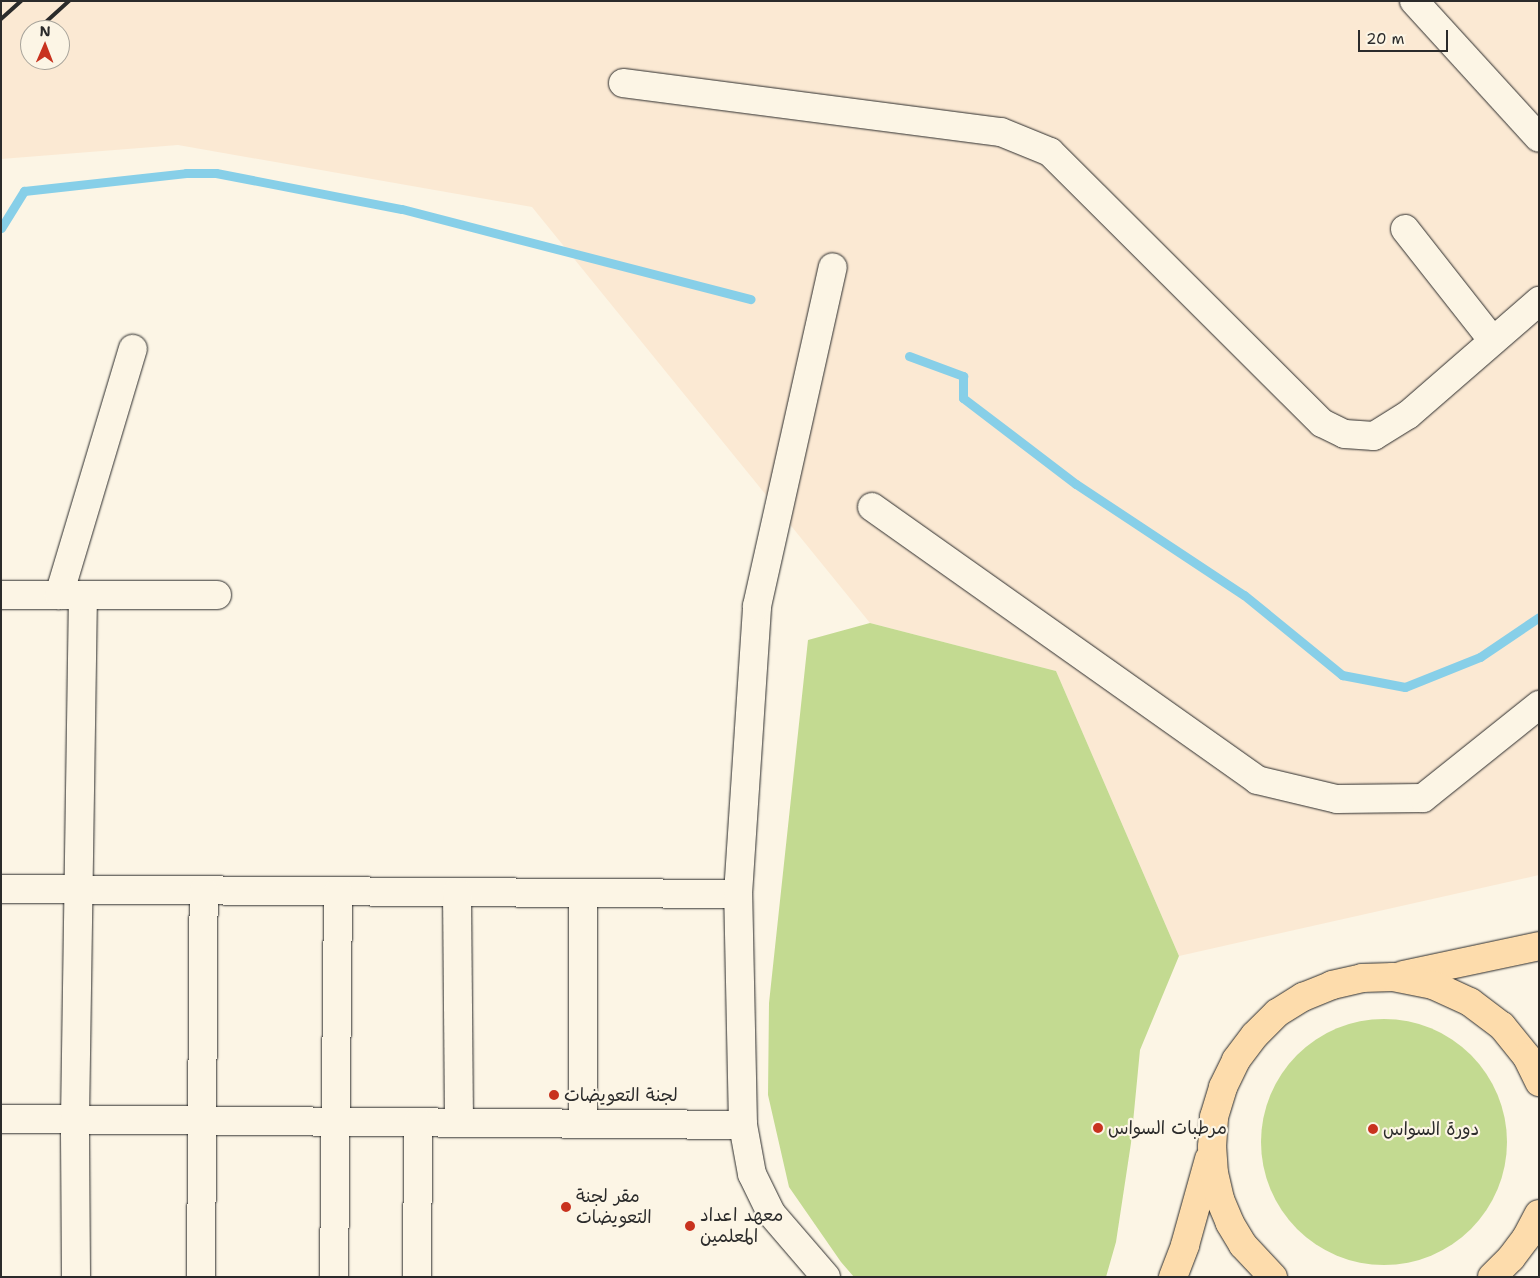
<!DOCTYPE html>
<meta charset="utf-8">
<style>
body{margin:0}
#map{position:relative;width:1540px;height:1278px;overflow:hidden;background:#fcf5e5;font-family:"Shantell Sans","Playpen Sans Arabic",sans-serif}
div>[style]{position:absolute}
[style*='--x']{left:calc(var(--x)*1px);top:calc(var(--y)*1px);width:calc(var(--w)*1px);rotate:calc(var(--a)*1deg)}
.built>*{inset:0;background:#fbe9d3}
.green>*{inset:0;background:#c3da91}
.round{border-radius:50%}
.stream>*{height:9px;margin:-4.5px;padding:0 4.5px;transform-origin:4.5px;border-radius:4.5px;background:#87cfe8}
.roads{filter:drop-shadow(0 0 1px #2b2b2b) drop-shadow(0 0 1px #2b2b2b)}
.minor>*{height:28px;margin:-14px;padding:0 14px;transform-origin:14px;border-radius:14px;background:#fcf5e5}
.major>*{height:28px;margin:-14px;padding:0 14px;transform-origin:14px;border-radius:14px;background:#fddcac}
.rail>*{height:4px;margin:-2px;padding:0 2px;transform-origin:2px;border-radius:2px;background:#2b2b2b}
.dots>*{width:14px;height:14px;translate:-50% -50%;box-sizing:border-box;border:2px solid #fcf5e5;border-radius:50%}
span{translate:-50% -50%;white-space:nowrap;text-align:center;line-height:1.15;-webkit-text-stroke:4.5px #fcf5e5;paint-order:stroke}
.poi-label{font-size:18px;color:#2b2b2b}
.left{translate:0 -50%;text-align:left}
.frame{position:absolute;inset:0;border:2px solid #2b2b2b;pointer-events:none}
.north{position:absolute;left:20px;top:20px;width:50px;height:50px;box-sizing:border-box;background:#fcf5e5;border:1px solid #a8a49b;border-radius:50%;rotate:1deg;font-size:14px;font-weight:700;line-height:20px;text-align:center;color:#2b2b2b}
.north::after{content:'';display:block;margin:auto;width:18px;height:22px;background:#c8321e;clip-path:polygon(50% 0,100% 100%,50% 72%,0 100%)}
.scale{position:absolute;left:1358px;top:30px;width:90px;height:22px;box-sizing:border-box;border:2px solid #2b2b2b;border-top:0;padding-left:6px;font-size:15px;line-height:18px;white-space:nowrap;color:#2b2b2b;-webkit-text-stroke:4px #fcf5e5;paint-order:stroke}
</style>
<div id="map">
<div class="built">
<i style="clip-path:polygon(evenodd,1px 1px,1539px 1px,1539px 875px,1179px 956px,1056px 671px,870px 623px,532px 207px,178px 145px,1px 159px,1px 1px,30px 30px,60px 30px,60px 60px,30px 60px,30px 30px)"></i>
</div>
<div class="green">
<i style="clip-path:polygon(870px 623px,1056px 671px,1179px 956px,1140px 1050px,1131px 1143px,1116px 1242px,1106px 1277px,854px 1277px,841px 1262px,789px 1187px,768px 1095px,769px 1003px,808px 640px)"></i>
<i class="round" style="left:1261px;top:1019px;width:246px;height:246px"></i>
</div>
<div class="stream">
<i style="--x:1;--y:228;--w:44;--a:-58.1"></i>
<i style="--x:24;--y:191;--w:163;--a:-6.3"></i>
<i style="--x:186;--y:173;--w:30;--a:0"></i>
<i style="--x:216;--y:173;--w:189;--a:11"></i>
<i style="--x:402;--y:209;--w:360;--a:14.5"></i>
<i style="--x:909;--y:356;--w:58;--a:20.3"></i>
<i style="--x:963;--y:376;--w:22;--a:90"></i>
<i style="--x:963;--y:398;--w:142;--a:37.3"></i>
<i style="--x:1076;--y:484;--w:201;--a:33.5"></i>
<i style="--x:1244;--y:595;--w:127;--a:39.2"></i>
<i style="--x:1342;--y:675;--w:64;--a:10.8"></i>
<i style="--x:1405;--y:687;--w:81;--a:-21.8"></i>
<i style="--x:1480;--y:657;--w:71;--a:-34.1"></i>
</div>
<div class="roads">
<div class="minor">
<i style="--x:1414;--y:1;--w:185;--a:47.6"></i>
<i style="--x:623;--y:83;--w:381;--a:7.4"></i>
<i style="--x:1001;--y:132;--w:53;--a:22.2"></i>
<i style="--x:1050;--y:152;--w:384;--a:44.9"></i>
<i style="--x:1322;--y:423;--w:25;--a:26"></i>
<i style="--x:1345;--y:434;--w:29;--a:4"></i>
<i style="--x:1374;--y:436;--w:40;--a:-32"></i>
<i style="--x:1408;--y:415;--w:174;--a:-41"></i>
<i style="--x:1405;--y:229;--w:142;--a:51.8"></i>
<i style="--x:872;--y:507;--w:472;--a:35.3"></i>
<i style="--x:1257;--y:780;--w:82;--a:13.4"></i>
<i style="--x:1337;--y:799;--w:86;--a:-0.7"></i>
<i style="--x:1423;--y:798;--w:149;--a:-38.7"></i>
<i style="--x:1;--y:595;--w:216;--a:0"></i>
<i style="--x:59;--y:595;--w:257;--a:-73.3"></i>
<i style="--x:1;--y:889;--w:737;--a:0.39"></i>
<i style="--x:457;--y:892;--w:231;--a:89.5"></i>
<i style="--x:1;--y:1119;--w:742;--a:0.46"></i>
<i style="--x:583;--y:1124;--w:231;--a:-90"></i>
<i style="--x:76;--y:1277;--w:157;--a:-90.4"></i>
<i style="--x:75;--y:1120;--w:525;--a:-89.13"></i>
<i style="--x:201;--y:1277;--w:386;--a:-89.6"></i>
<i style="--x:334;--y:1277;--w:385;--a:-89.4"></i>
<i style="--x:417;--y:1277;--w:155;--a:-89.6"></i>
<i style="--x:826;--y:1277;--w:84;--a:-130.7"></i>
<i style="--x:771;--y:1213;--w:43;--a:-116"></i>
<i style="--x:752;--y:1174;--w:50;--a:-100.4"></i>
<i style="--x:743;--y:1125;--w:231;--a:-91.2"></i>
<i style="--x:738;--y:894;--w:289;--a:-86.2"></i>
<i style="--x:757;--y:606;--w:347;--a:-77.4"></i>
</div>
<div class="major">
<i style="--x:1403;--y:975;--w:139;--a:-12"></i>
<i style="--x:1173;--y:1277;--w:34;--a:-69"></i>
<i style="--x:1185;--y:1245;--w:89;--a:-74.4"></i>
<i style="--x:1273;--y:1277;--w:44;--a:-133.2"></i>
<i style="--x:1243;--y:1245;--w:26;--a:-121"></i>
<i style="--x:1230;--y:1223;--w:26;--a:-113"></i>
<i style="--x:1220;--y:1199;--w:26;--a:-103"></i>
<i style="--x:1214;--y:1174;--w:27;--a:-94"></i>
<i style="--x:1212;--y:1147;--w:30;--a:-86"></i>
<i style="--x:1214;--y:1117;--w:31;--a:-73"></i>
<i style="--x:1223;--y:1087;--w:30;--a:-64"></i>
<i style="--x:1236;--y:1060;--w:31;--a:-53"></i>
<i style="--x:1255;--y:1035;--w:31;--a:-45"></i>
<i style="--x:1277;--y:1013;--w:31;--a:-32"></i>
<i style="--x:1303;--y:997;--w:31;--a:-22"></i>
<i style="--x:1332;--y:985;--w:31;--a:-13"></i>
<i style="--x:1362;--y:978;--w:31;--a:-2"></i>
<i style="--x:1393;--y:977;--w:41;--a:11.3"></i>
<i style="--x:1433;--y:985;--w:41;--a:24.7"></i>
<i style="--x:1470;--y:1002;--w:40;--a:37"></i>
<i style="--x:1502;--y:1026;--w:40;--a:51"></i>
<i style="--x:1527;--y:1057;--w:28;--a:64"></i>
<i style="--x:1492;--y:1277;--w:27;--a:-45"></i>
<i style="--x:1511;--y:1258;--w:25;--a:-53"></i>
<i style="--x:1526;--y:1238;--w:27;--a:-62"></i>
</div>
</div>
<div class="rail">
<i style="--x:1;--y:19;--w:27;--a:-42"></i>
<i style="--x:37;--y:30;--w:43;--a:-42.2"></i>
<i style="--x:28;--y:38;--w:2;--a:-27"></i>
</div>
<div class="dots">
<i style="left:554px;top:1095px;background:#c8321e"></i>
<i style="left:1098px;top:1128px;background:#c8321e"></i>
<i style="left:1373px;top:1129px;background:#c8321e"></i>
<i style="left:566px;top:1207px;background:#c8321e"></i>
<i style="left:690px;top:1226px;background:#c8321e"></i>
</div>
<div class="poi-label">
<span class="left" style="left:564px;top:1095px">لجنة التعويضات</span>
<span class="left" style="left:1108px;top:1128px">مرطبات السواس</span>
<span class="left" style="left:1383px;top:1129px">دورة السواس</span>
<span class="left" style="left:576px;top:1207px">مقر لجنة<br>التعويضات</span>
<span class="left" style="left:700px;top:1226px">معهد اعداد<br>المعلمين</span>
</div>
<div class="frame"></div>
<div class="north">N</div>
<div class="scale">20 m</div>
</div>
